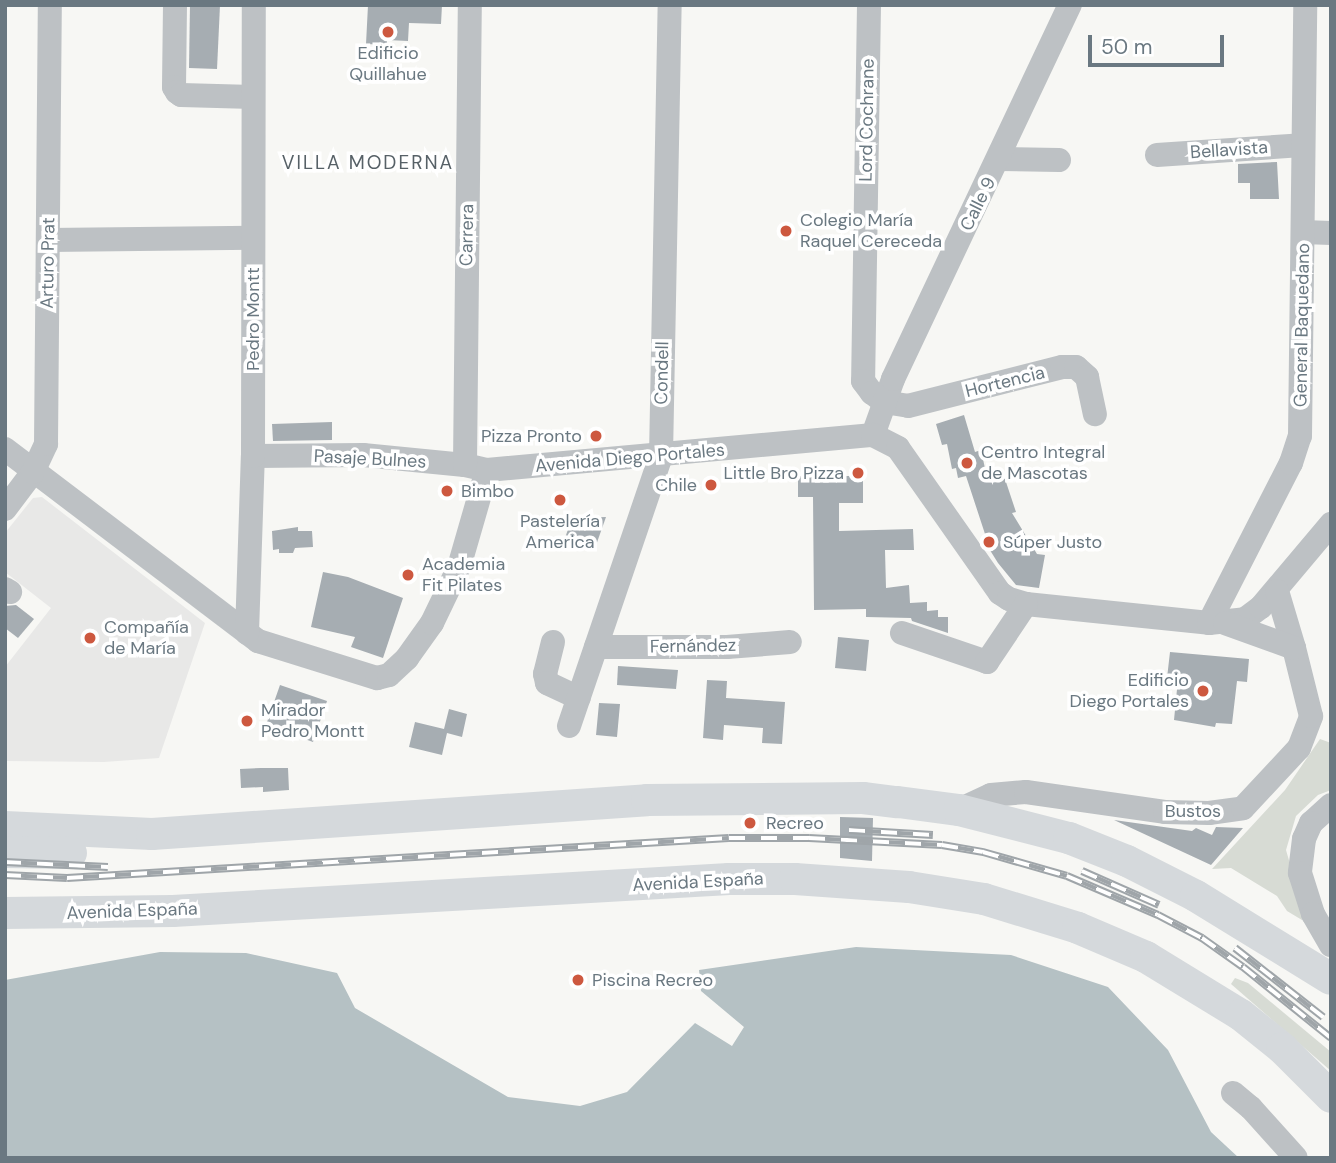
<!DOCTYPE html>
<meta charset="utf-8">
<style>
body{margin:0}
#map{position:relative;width:1336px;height:1163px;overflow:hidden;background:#f7f7f4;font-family:"DM Sans",sans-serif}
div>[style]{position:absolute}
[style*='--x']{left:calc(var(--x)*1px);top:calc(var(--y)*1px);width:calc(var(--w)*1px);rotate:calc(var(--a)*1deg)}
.built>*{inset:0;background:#e8e8e7}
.green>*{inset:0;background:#d7dbd4}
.water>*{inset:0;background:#b5c1c4}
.building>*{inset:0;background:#a6adb2}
.minor>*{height:24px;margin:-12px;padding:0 12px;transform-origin:12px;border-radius:12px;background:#bdc1c4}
.major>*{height:32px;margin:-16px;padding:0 16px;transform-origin:16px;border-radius:16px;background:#d5d9dc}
.rail>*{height:8px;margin-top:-4px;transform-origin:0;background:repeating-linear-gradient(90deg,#fff 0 16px,#9fa5a9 0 32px);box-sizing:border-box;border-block:2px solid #9fa5a9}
.dots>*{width:19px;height:19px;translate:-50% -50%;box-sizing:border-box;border:4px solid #fff;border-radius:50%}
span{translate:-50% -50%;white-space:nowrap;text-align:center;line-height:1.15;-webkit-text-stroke:7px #fff;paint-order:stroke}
.poi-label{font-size:18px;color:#6a7881}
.left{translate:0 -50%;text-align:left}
.right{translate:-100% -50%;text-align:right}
.street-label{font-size:18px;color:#6a7881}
.neighbourhood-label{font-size:19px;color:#576167;letter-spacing:2px}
.frame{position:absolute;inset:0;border:7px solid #6a7881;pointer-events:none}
.scale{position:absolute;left:1088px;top:35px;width:136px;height:32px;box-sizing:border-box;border:4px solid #6a7881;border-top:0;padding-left:9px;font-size:21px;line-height:24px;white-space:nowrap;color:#6a7881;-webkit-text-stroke:5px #fff;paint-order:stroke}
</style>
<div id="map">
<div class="built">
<i style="clip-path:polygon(42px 497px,205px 623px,159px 758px,104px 762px,5px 761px,5px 667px,51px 608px,5px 572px,5px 533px,33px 498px)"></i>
</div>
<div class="green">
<i style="clip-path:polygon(1320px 739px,1331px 743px,1331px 790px,1318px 795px,1296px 816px,1286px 850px,1303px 909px,1302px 920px,1287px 911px,1277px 896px,1231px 868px,1212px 869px,1285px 790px)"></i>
<i style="clip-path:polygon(1235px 978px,1248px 983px,1331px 1052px,1331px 1071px,1231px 984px)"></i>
</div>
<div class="water">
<i style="clip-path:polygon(856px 947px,1011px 955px,1108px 987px,1168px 1050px,1211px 1132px,1239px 1158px,5px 1158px,5px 980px,160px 952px,246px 953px,337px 973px,355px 1008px,508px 1097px,580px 1106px,627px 1092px,695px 1023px,732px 1046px,744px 1027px,701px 991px,699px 970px)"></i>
</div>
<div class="building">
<i style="clip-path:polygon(190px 5px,220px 5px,217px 69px,189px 68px)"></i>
<i style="clip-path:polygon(368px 5px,442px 5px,441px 24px,409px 23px,408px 41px,387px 40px,387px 45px,366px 44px)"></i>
<i style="clip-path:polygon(1277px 162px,1279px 199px,1250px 199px,1250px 183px,1238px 183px,1238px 164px)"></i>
<i style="clip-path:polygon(964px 415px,975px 452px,981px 450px,988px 482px,1004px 476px,1016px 512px,1012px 513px,1037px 554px,1045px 555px,1039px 588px,1016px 585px,998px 563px,983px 539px,986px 537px,966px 476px,958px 478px,956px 468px,952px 469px,947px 444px,942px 445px,936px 424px)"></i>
<i style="clip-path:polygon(332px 422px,332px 440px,273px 441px,272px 424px)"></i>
<i style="clip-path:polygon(798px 476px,863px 476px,863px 503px,839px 503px,839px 531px,913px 529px,914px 550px,885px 550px,886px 588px,909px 585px,910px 603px,927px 602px,927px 611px,938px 610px,938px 617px,948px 617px,948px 633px,912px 621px,911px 618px,866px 617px,866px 609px,814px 610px,813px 497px,798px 497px)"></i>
<i style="clip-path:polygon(606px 517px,595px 548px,565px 538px,572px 518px)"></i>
<i style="clip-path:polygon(298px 527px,298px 531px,312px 531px,313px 547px,295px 548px,293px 553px,279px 553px,279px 549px,273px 550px,272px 531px)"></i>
<i style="clip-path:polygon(323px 572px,348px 577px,403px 598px,383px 658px,351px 647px,355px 637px,311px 627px)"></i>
<i style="clip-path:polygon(16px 605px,34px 619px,18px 638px,5px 628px,5px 606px)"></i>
<i style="clip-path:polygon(838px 637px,869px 640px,866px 671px,835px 668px)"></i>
<i style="clip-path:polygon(1170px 652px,1249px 659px,1247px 682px,1237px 681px,1232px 724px,1216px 723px,1215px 727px,1174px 720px,1178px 679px,1167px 678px)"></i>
<i style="clip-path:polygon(618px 666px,678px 670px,676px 689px,617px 685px)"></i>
<i style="clip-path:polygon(707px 680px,727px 681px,726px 698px,785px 702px,782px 744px,762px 743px,763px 728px,724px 725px,723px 740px,703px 738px)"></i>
<i style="clip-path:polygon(280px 685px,327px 701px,313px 742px,266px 725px)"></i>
<i style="clip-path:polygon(599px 703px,620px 704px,617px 737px,596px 735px)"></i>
<i style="clip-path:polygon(449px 709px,467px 714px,462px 737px,447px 733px,442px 755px,409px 747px,415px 722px,444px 729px)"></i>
<i style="clip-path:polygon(261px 768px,288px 768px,289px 790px,263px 792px,263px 787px,241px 788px,240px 769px)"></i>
<i style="clip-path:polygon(840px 817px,873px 818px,872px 861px,840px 858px)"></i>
<i style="clip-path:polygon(1114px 820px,1192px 831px,1196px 828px,1212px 835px,1216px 827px,1243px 828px,1211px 865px)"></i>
</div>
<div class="minor">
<i style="--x:175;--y:5;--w:82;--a:90.7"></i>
<i style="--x:174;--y:87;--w:6;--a:59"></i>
<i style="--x:177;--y:92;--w:5;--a:37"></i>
<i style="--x:181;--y:95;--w:72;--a:1.6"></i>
<i style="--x:869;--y:5;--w:376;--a:90.9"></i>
<i style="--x:863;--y:381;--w:15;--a:53"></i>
<i style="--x:872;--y:393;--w:15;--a:37"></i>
<i style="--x:884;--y:402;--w:24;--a:9"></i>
<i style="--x:908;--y:406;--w:159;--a:-14.2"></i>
<i style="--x:1062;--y:367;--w:14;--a:0"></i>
<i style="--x:1076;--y:367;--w:15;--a:42"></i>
<i style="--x:1087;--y:377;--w:38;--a:78"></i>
<i style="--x:1157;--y:155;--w:145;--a:-3.9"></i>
<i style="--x:1000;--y:159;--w:59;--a:1"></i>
<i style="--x:1303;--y:232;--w:28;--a:2"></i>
<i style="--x:48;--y:240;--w:205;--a:-0.6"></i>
<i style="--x:873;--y:435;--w:59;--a:-70.3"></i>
<i style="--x:893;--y:379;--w:414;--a:-64.7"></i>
<i style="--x:5;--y:449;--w:318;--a:37.2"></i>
<i style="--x:258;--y:641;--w:125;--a:17.3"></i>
<i style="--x:377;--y:678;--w:12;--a:-14"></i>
<i style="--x:389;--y:675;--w:25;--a:-43"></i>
<i style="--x:407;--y:658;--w:43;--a:-54.5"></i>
<i style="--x:432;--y:623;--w:62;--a:-64.3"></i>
<i style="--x:459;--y:567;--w:101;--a:-73.9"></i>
<i style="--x:253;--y:456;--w:110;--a:-0.5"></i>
<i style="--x:363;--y:455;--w:102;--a:5.6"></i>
<i style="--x:465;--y:465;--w:23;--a:13"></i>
<i style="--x:487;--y:470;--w:388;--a:-5.2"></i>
<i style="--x:873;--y:435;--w:28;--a:27"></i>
<i style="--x:898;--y:448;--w:177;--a:54.9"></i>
<i style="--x:1000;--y:593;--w:11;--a:34"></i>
<i style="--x:1009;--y:599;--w:18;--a:16"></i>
<i style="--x:1026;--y:604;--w:184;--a:5.9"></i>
<i style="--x:1209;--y:623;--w:36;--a:-6"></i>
<i style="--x:1245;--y:619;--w:20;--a:-37"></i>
<i style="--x:1261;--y:607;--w:109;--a:-49.9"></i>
<i style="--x:465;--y:465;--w:460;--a:-89.4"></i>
<i style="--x:5;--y:509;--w:46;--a:-52.9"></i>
<i style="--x:33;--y:472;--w:31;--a:-65"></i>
<i style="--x:46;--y:444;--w:439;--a:-89.5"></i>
<i style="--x:5;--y:589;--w:6;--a:31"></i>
<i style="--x:1277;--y:591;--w:59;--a:73.4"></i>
<i style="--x:1209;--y:623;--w:180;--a:-62.9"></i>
<i style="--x:1291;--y:463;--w:28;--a:-72"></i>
<i style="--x:1300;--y:436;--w:431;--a:-89.3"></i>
<i style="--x:247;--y:633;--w:177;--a:-88.1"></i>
<i style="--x:253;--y:456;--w:451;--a:-89.9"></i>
<i style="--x:902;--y:633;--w:90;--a:18.8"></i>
<i style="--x:987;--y:662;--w:70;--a:-56.1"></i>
<i style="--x:553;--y:642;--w:33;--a:104"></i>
<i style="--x:545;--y:674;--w:9;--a:77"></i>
<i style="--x:547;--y:683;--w:35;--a:25"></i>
<i style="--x:596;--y:647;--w:131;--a:0"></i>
<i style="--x:727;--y:647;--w:63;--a:-4.5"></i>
<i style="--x:569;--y:726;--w:285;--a:-71.2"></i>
<i style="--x:661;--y:456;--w:451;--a:-88.9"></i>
<i style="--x:1331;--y:805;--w:27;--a:138"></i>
<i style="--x:1311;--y:823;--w:17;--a:114"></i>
<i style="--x:1304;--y:839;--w:34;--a:97"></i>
<i style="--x:1300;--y:873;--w:43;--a:72.4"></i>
<i style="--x:1313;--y:914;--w:36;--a:60"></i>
<i style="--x:959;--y:810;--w:35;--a:-25"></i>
<i style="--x:991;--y:795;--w:35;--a:-5"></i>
<i style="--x:1026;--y:792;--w:140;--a:8.2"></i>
<i style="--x:1165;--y:812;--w:44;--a:1.3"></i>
<i style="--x:1209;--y:813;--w:34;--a:-8"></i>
<i style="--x:1243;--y:808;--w:82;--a:-47"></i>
<i style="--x:1299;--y:748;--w:34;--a:-69"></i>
<i style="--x:1311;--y:716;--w:70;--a:-104"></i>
<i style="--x:1294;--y:648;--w:73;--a:-160.1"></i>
<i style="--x:1233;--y:1093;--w:23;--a:40"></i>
<i style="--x:1251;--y:1108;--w:67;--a:48"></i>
</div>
<div class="major">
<i style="--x:5;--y:827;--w:147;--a:2.7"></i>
<i style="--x:152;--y:834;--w:496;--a:-3.9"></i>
<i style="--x:647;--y:800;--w:216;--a:-0.5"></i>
<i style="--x:863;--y:798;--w:35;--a:7"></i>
<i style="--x:898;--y:802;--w:62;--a:7.5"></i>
<i style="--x:959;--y:810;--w:114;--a:14.3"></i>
<i style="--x:1069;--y:838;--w:62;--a:21.6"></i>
<i style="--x:1127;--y:861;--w:77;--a:26.9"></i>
<i style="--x:1196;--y:896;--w:158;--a:31.6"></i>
<i style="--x:5;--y:852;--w:66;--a:0.9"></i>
<i style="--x:5;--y:913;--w:168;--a:-0.7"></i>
<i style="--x:173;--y:911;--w:557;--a:-3.29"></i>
<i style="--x:729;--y:879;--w:66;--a:0"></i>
<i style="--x:795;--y:879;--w:114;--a:4"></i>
<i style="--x:909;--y:887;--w:76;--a:9.1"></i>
<i style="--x:984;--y:899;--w:98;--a:17.1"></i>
<i style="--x:1078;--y:928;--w:74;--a:23.1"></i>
<i style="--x:1146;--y:957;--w:111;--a:31.4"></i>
<i style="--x:1241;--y:1015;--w:53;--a:38.8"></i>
<i style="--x:1282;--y:1048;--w:69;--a:45"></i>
</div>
<div class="rail">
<i style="--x:849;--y:830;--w:84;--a:3.4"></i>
<i style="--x:5;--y:862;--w:103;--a:2.8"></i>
<i style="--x:1082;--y:871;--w:84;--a:23.8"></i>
<i style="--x:5;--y:875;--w:62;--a:2.8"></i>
<i style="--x:67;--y:878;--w:663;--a:-3.46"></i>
<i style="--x:729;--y:838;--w:80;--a:0"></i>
<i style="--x:809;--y:838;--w:133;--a:3"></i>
<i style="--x:942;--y:845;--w:42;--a:9.7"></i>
<i style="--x:983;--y:852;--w:87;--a:15.9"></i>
<i style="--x:1067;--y:876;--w:99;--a:23.2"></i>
<i style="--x:1158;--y:915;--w:50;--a:27.6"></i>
<i style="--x:1202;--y:938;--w:50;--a:35.3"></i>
<i style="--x:1243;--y:967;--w:113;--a:38.9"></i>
<i style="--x:1235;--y:948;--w:112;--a:38.1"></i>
</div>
<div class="dots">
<i style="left:388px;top:32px;background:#cd583f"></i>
<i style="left:786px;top:231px;background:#cd583f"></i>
<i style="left:596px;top:436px;background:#cd583f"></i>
<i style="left:967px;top:463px;background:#cd583f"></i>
<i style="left:858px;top:473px;background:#cd583f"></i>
<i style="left:711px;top:485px;background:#cd583f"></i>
<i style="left:447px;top:491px;background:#cd583f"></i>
<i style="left:560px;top:500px;background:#cd583f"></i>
<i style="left:989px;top:542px;background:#cd583f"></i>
<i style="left:408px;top:575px;background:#cd583f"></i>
<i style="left:90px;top:638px;background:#cd583f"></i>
<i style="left:1203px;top:691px;background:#cd583f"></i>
<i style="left:247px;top:721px;background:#cd583f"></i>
<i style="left:750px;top:823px;background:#cd583f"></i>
<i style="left:578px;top:980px;background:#cd583f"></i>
</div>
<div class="poi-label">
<span style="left:388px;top:64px">Edificio<br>Quillahue</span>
<span class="left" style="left:800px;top:231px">Colegio María<br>Raquel Cereceda</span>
<span class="right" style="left:582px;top:436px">Pizza Pronto</span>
<span class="left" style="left:981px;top:463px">Centro Integral<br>de Mascotas</span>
<span class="right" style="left:844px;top:473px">Little Bro Pizza</span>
<span class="right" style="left:697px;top:485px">Chile</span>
<span class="left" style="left:461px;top:491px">Bimbo</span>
<span style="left:560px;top:532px">Pastelería<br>America</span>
<span class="left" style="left:1003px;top:542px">Súper Justo</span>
<span class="left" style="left:422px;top:575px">Academia<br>Fit Pilates</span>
<span class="left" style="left:104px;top:638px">Compañía<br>de María</span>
<span class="right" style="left:1189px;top:691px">Edificio<br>Diego Portales</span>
<span class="left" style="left:261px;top:721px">Mirador<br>Pedro Montt</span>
<span class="left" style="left:766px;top:823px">Recreo</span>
<span class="left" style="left:592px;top:980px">Piscina Recreo</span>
</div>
<div class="street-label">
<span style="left:867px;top:120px;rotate:-89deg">Lord Cochrane</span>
<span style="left:1229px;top:150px;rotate:-4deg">Bellavista</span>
<span style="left:978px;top:204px;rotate:-64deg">Calle 9</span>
<span style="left:467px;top:235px;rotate:-89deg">Carrera</span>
<span style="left:48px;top:263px;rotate:-89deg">Arturo Prat</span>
<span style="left:253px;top:319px;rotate:-90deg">Pedro Montt</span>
<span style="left:1302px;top:325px;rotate:-89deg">General Baquedano</span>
<span style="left:662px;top:373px;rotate:-89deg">Condell</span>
<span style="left:1005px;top:382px;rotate:-14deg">Hortencia</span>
<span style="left:630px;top:458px;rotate:-5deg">Avenida Diego Portales</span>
<span style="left:370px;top:459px;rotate:3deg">Pasaje Bulnes</span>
<span style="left:693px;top:646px;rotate:-1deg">Fernández</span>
<span style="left:1193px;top:811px">Bustos</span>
<span style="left:698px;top:882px;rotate:-3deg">Avenida España</span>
<span style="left:132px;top:911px;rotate:-2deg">Avenida España</span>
</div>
<div class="neighbourhood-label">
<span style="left:368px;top:163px">VILLA MODERNA</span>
</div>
<div class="frame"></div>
<div class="scale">50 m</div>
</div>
